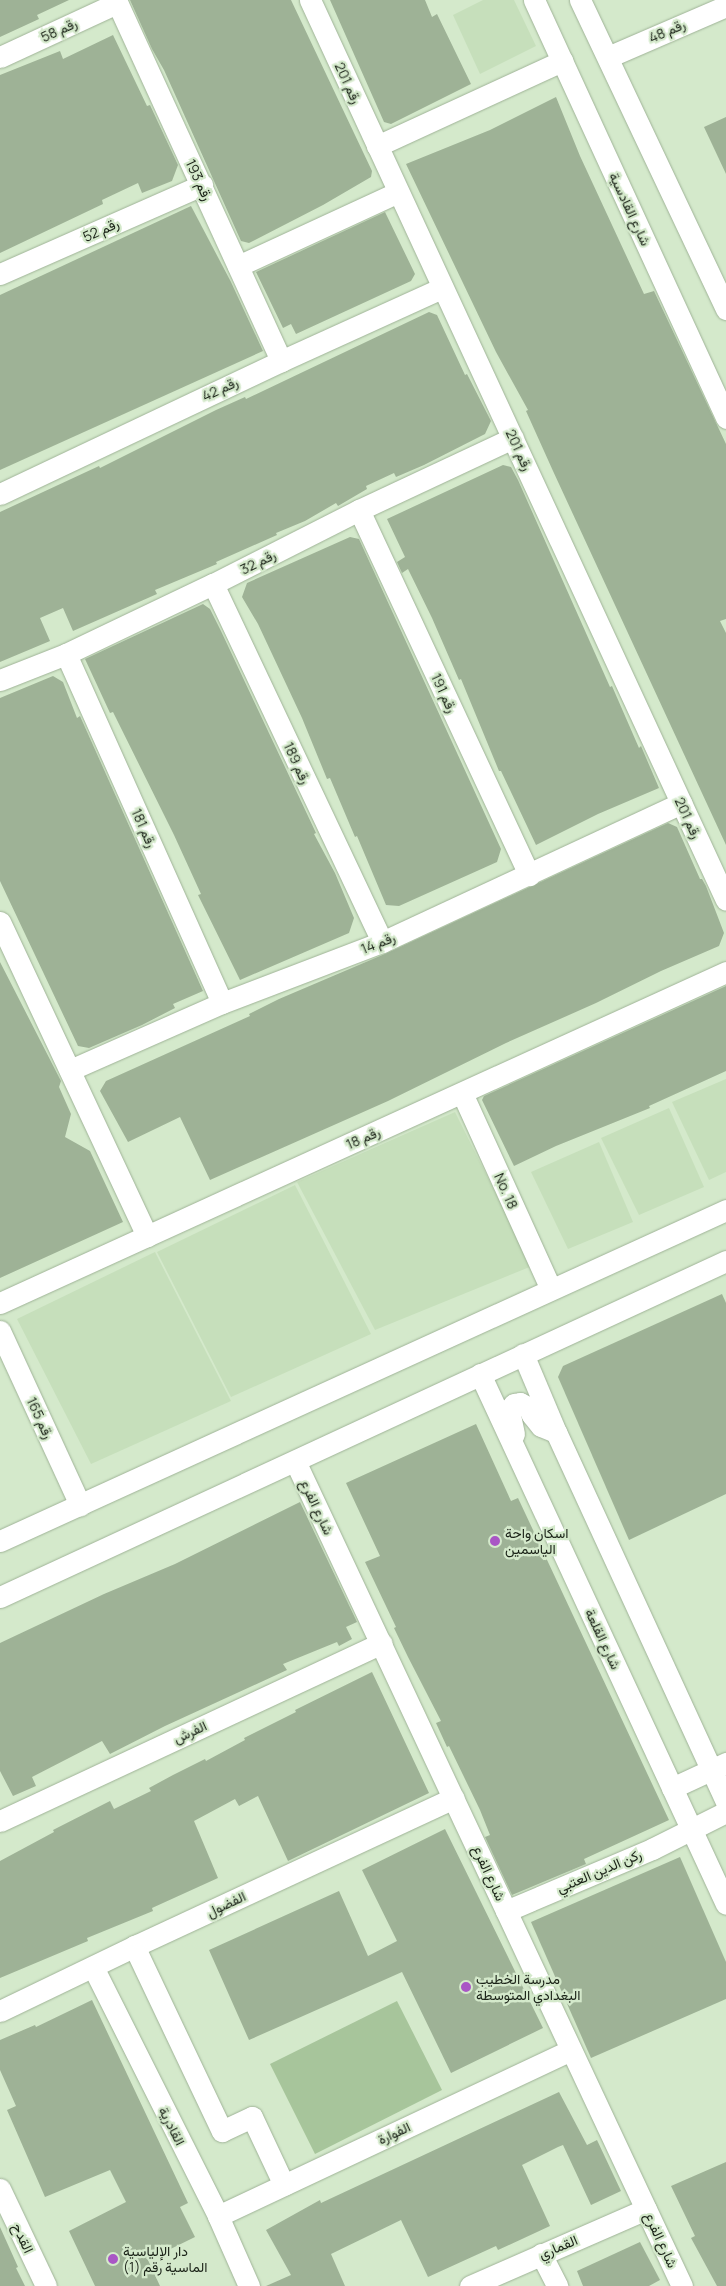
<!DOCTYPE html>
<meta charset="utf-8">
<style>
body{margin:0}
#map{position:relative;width:726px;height:2286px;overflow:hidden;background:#d4e9cb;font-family:Manrope,Vazirmatn,sans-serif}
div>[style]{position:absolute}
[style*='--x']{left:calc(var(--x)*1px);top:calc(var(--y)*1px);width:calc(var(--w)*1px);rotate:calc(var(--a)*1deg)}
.built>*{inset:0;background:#c6dfbb}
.green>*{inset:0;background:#a7c59b}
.building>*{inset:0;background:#9eb296}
.roads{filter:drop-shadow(0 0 1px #9fb397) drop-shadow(0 0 1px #9fb397)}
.minor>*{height:21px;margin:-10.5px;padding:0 10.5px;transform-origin:10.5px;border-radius:10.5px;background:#fff}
.dots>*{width:14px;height:14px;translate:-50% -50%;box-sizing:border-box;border:2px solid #d4e9cb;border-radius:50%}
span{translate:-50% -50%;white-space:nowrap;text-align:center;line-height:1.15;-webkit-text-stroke:4.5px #d4e9cb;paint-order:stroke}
.street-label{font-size:14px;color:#1b2318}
.poi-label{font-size:14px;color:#1b2318}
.left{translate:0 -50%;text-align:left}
</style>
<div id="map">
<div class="built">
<i style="clip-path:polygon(483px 0,514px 0,536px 46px,480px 74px,453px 15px)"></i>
<i style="clip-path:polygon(726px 1079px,726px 1172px,709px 1180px,672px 1102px)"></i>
<i style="clip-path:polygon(669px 1108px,704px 1187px,639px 1215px,601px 1138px)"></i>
<i style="clip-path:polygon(455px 1112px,532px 1266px,375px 1330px,297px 1182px)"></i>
<i style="clip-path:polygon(599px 1142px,633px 1222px,568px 1249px,531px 1172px)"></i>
<i style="clip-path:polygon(295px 1185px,371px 1334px,231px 1397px,157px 1252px)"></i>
<i style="clip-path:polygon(155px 1252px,231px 1401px,91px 1464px,17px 1319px)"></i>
</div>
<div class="green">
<i style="clip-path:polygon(397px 2001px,442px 2090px,315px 2154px,270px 2064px)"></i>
</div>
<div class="building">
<i style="clip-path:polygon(0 0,69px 0,37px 15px,39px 19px,0 37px)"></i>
<i style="clip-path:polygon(130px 0,291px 0,372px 171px,371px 177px,323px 205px,249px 243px,241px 241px,164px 70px,152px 49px)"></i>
<i style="clip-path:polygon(330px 0,425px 0,432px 17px,437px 14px,471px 84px,391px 124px,384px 122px)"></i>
<i style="clip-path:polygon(113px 35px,147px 106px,150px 105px,178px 165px,172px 181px,142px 193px,138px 183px,102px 200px,103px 204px,0 253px,0 75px,60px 51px,63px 59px)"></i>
<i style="clip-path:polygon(556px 97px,580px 156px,644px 294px,654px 291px,726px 444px,726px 619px,720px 621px,726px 633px,726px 845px,553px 471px,526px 411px,528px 410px,496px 352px,406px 164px,490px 130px)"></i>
<i style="clip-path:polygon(726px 117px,726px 174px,704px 127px)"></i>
<i style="clip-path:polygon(191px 206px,231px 282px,263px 351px,0 470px,0 295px)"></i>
<i style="clip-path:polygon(385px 212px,415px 274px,411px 281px,296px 334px,291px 324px,283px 328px,256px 272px)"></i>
<i style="clip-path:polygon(429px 312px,437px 315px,465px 375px,467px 374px,491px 421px,485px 434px,424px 465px,396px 477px,394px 473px,366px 486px,367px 489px,338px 506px,336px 503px,305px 521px,276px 533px,277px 535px,216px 562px,217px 564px,155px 590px,157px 594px,73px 631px,63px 608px,40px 618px,50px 641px,0 662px,0 512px,99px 466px,100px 468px,216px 410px,245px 397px,246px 399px)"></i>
<i style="clip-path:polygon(503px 465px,511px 467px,518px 480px,610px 687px,612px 686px,639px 748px,641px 746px,659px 788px,598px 814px,536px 845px,501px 771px,499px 771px,461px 679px,459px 680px,432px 618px,408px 569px,402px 573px,397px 562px,405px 557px,387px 519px)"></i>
<i style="clip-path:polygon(350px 537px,359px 539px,501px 849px,497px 862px,399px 906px,386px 905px,357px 836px,355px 837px,330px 778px,327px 779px,302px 718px,258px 624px,242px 597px,247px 583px)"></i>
<i style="clip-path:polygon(203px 604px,210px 609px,221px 631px,316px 833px,314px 834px,335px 873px,354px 918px,349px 933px,240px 980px,198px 895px,201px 894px,174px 835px,113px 712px,110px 713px,85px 659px)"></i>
<i style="clip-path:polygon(53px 676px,63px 682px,77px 718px,80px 716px,203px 991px,173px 1004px,175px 1008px,142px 1025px,89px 1048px,78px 1046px,0 881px,0 698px)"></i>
<i style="clip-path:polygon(668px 823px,677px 827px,700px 879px,702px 879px,706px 886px,724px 933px,719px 946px,661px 971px,596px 1003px,506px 1043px,388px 1101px,210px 1180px,180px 1117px,128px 1142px,100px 1091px,106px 1081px,250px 1016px,249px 1014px,279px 999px,387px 953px)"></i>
<i style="clip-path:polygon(0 962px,61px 1081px,59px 1087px,71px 1114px,65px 1137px,90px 1151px,123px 1222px,0 1278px)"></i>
<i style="clip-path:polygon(726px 986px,726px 1071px,649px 1106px,650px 1108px,556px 1146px,514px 1166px,482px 1100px,484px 1096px)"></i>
<i style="clip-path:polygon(722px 1294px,726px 1303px,726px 1494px,629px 1540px,558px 1377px,563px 1366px)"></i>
<i style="clip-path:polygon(476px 1424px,511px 1501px,518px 1498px,669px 1820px,584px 1859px,586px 1864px,512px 1895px,485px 1837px,490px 1835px,480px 1810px,449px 1746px,447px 1747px,436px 1723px,441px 1721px,408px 1657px,394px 1628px,396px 1627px,365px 1562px,380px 1556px,346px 1483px)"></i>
<i style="clip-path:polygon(300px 1502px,357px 1622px,346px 1627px,352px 1639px,339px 1646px,337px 1642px,283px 1664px,287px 1670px,165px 1726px,110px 1754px,102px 1741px,32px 1777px,36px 1786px,13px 1796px,0 1771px,0 1643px,104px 1594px,175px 1564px)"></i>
<i style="clip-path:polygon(372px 1672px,429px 1793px,288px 1861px,258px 1796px,239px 1806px,235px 1799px,194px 1821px,218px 1878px,152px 1908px,153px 1911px,87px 1938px,88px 1941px,0 1978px,0 1861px,54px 1832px,53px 1830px,110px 1801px,114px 1809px,151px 1791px,149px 1788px,173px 1775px,205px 1759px,206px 1761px,245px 1740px,244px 1738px,296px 1712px,295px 1710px)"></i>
<i style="clip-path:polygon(445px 1829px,543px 2028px,451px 2073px,402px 1972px,249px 2040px,209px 1950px,339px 1891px,368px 1956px,397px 1941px,362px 1870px)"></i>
<i style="clip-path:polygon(680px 1857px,726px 1962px,726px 1999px,591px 2058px,531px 1922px)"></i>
<i style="clip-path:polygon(92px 2000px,188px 2203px,180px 2207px,195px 2237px,148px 2260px,160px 2286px,95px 2286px,69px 2231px,126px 2202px,110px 2170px,45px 2197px,7px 2110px,16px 2106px,0 2070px,0 2040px,35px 2025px,36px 2027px)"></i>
<i style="clip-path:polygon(559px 2092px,587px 2145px,597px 2140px,621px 2191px,591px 2205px,563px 2145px,558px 2147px,522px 2165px,550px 2226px,498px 2250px,496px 2246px,428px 2277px,401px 2220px,331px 2254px,345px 2286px,266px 2286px,291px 2275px,266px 2230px,320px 2200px,321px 2203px)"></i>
<i style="clip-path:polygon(726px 2162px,726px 2286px,717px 2286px,691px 2238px,695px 2236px,671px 2186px)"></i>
<i style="clip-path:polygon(0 2227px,18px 2267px,16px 2268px,25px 2286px,0 2286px)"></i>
<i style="clip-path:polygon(640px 2242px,660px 2280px,649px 2286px,583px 2286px,577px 2271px)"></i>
</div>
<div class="roads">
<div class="minor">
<i style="--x:116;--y:0;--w:397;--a:65.4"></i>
<i style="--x:310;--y:0;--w:991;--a:65.19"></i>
<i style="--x:534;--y:0;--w:460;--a:65.3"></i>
<i style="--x:580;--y:0;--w:342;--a:64.7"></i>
<i style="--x:0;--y:57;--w:129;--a:-24.8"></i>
<i style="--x:608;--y:57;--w:129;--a:-23.4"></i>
<i style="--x:377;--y:146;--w:204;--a:-24.7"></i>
<i style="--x:238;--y:266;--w:176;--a:-24.8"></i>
<i style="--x:0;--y:274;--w:221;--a:-23.8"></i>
<i style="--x:0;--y:494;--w:311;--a:-25.3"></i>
<i style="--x:281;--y:361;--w:177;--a:-24.4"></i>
<i style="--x:359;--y:510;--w:403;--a:65"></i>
<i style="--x:213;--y:584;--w:396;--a:64.7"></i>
<i style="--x:66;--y:654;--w:382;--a:65.9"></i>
<i style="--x:0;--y:680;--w:71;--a:-21.5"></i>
<i style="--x:66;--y:654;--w:163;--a:-25.5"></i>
<i style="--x:213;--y:584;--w:164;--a:-26.9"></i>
<i style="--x:359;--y:510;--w:170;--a:-25.1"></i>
<i style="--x:0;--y:922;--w:347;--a:64.9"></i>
<i style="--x:70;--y:1070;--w:166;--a:-23.8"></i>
<i style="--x:222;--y:1003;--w:171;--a:-20.9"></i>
<i style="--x:382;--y:942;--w:330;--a:-24.9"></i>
<i style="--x:462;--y:1093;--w:215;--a:65.6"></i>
<i style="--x:0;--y:1303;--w:798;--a:-24.51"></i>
<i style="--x:0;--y:1331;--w:192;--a:65.3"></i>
<i style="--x:523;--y:1354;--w:85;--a:67.1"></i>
<i style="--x:556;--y:1432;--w:407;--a:65.3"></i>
<i style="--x:480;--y:1374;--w:584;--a:65.1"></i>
<i style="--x:514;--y:1434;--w:25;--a:-102"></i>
<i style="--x:509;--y:1410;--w:8;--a:-50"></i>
<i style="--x:514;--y:1404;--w:6;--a:-9"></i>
<i style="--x:520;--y:1403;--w:9;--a:27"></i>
<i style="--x:528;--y:1407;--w:9;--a:63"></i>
<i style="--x:532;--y:1415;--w:14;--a:51"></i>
<i style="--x:541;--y:1426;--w:16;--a:22"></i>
<i style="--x:295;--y:1461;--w:911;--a:64.87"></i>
<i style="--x:0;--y:1541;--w:798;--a:-24.51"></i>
<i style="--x:0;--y:1597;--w:800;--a:-24.84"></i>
<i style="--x:672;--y:1788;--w:60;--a:-24.8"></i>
<i style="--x:0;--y:1821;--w:421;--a:-25"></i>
<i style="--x:506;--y:1911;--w:159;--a:-23"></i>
<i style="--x:652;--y:1849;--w:83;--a:-26.6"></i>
<i style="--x:134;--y:1946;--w:205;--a:64.6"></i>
<i style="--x:222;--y:2131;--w:33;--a:-25"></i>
<i style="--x:252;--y:2117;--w:75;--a:64.8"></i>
<i style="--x:93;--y:1967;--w:279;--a:63.3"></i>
<i style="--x:218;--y:2216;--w:77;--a:66.1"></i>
<i style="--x:0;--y:2011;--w:152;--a:-25.7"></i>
<i style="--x:137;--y:1945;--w:349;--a:-24.9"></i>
<i style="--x:0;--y:2189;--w:107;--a:64.6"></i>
<i style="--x:218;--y:2216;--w:390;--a:-25.2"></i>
<i style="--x:541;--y:2254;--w:36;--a:63"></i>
<i style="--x:470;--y:2286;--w:192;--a:-23.6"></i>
</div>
</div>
<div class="dots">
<i style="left:495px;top:1541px;background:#a956c5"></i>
<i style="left:466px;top:1987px;background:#a956c5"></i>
<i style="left:113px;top:2259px;background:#a956c5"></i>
</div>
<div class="street-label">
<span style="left:59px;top:30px;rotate:-25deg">رقم 58</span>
<span style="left:667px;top:31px;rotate:-24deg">رقم 48</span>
<span style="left:348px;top:83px;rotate:65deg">رقم 201</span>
<span style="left:199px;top:180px;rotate:65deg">رقم 193</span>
<span style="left:630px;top:209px;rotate:65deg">شارع القادسية</span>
<span style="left:101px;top:230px;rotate:-24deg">رقم 52</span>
<span style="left:220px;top:389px;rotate:-25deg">رقم 42</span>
<span style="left:519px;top:450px;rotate:65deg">رقم 201</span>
<span style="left:258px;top:562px;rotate:-27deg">رقم 32</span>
<span style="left:444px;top:693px;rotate:65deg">رقم 191</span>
<span style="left:297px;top:763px;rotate:65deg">رقم 189</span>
<span style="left:688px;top:818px;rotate:65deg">رقم 201</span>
<span style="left:144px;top:828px;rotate:66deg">رقم 181</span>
<span style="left:378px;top:943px;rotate:-22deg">رقم 14</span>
<span style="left:363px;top:1138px;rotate:-24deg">رقم 18</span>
<span style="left:506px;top:1191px;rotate:66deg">No. 18</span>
<span style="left:40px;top:1418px;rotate:65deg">رقم 165</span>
<span style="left:317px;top:1507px;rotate:65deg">شارع الفرع</span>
<span style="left:603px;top:1639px;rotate:65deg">شارع القلعة</span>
<span style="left:190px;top:1732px;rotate:-25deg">الفرش</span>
<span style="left:599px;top:1871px;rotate:-23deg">ركن الدين العتبي</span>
<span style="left:489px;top:1873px;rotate:65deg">شارع الفرع</span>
<span style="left:226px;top:1904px;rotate:-25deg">الفضول</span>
<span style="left:172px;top:2126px;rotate:63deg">القادرية</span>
<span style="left:394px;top:2133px;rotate:-25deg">الفوارة</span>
<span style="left:23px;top:2238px;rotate:65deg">القدح</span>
<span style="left:661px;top:2240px;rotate:65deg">شارع الفرع</span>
<span style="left:558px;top:2247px;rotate:-23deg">القماري</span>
</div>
<div class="poi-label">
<span class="left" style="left:505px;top:1541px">اسكان واحة<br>الياسمين</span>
<span class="left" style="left:476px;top:1987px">مدرسة الخطيب<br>البغدادي المتوسطة</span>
<span class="left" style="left:123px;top:2259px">دار الإلياسية<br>الماسية رقم (1)</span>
</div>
</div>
